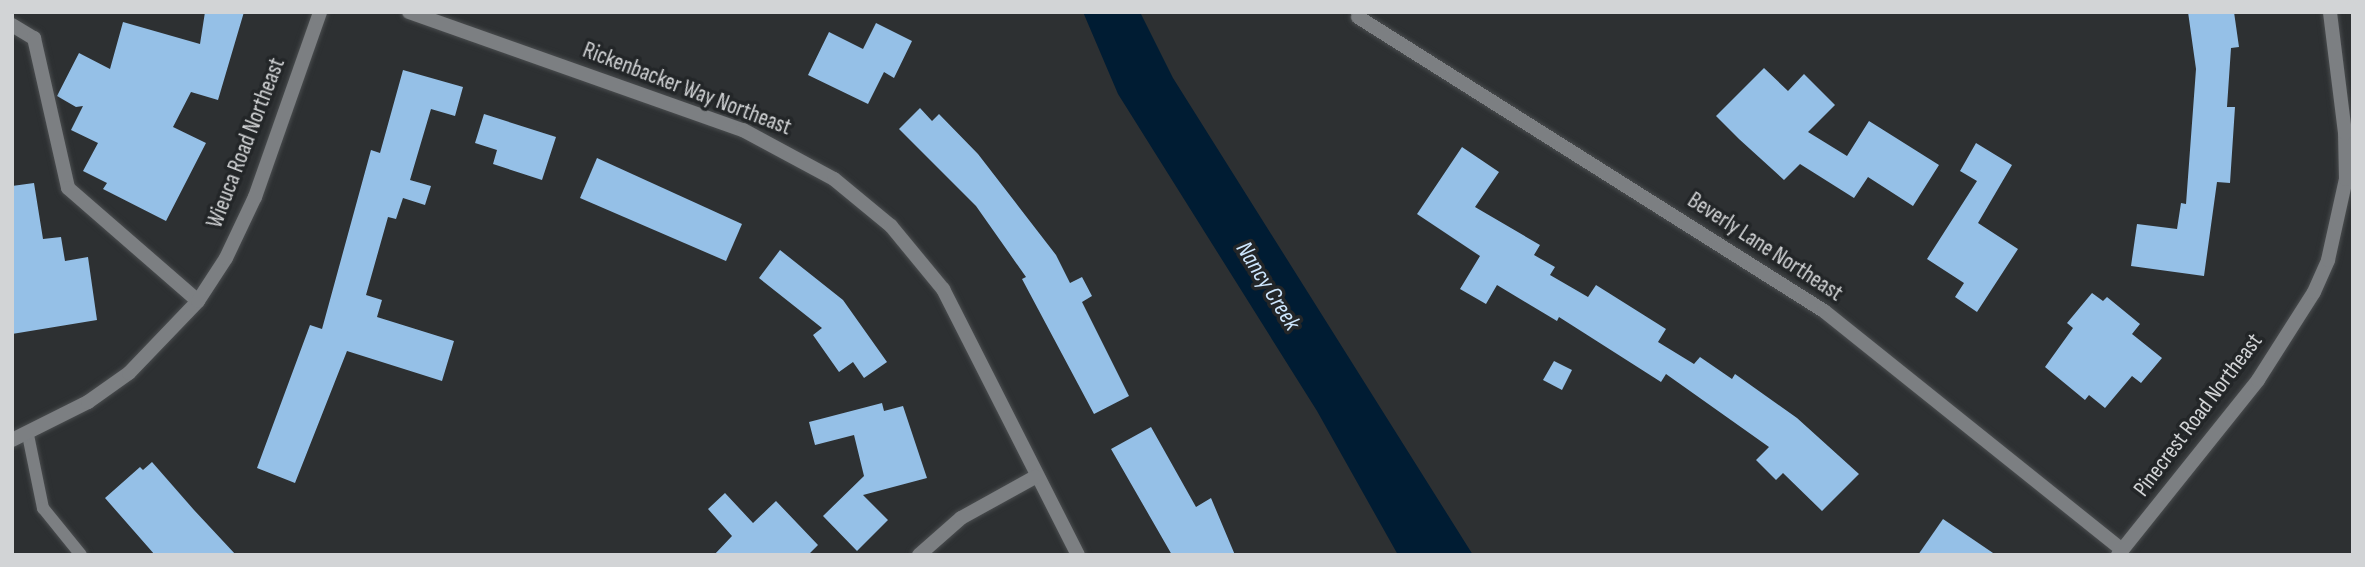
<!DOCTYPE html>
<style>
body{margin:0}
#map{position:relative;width:2365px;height:567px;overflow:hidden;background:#2d3032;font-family:"Sofia Sans Condensed",sans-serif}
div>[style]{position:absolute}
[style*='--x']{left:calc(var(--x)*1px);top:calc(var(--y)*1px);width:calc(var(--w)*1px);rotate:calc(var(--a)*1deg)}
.water>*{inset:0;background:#001c33}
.building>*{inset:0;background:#95c0e7}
.roads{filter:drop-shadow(0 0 2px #4a4d4f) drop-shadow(0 0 2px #4a4d4f)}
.service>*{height:12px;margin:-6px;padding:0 6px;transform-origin:6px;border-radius:6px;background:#7c7f82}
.minor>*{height:14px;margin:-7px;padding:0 7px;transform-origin:7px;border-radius:7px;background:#7c7f82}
span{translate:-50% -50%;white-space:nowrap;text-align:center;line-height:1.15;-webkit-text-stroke:7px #232628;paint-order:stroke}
.street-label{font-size:23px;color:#d2d4d6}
.water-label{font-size:24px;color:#cee7fe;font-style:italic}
.frame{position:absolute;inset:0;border:14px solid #d2d4d6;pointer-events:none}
</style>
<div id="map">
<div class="water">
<i style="clip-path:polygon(1083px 12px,1140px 12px,1173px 78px,1473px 555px,1398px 555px,1317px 411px,1118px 94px)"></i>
</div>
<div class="building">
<i style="clip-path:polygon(205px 12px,244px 12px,218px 100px,191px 92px,173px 127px,206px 143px,166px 221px,103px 189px,107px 183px,83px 171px,98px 143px,71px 130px,83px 106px,76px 107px,57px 96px,79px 53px,110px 69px,123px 22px,200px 44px)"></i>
<i style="clip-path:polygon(2188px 12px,2234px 12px,2239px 47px,2231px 48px,2227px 107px,2235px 107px,2230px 183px,2217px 182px,2204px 276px,2131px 266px,2137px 224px,2177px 229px,2181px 203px,2186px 204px,2196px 69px)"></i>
<i style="clip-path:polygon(876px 23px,912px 41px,894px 78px,884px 72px,868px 104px,808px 75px,829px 32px,863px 49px)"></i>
<i style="clip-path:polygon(1764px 68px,1788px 91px,1804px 74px,1835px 105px,1808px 132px,1847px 156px,1869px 121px,1939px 165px,1913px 206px,1868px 177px,1854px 198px,1800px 164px,1784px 180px,1739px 139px,1716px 116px)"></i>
<i style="clip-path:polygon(403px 70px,463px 87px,455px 116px,431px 109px,410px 180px,431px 186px,425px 205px,403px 198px,396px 219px,388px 217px,366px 295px,382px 300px,377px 317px,454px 341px,442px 381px,347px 351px,295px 483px,257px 468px,310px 325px,322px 329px,371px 150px,380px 153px)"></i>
<i style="clip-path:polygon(920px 108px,932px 121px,939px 114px,978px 154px,1056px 255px,1070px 283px,1082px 277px,1092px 296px,1082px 302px,1129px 396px,1094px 414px,1022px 279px,1026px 277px,976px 206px,899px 129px)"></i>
<i style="clip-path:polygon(484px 114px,556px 137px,542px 180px,493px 164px,497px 150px,475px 143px)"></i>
<i style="clip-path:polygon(1976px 143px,2012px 165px,1978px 223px,2018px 249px,1977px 312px,1955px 297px,1964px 283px,1927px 259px,1977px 181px,1960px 171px)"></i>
<i style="clip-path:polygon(1462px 147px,1499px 172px,1475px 207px,1540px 245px,1534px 255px,1555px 267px,1550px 275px,1588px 297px,1596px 285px,1666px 329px,1658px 342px,1694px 364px,1700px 357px,1732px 379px,1735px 374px,1797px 418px,1859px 474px,1822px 511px,1783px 473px,1776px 480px,1756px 460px,1769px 447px,1666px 374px,1661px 382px,1559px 317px,1557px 321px,1497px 285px,1486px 304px,1460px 289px,1480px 256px,1417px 214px)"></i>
<i style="clip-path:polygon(597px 158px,742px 224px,726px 261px,580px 198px)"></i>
<i style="clip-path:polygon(34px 183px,43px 239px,61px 237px,65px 261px,88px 257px,97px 320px,12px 334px,12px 186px)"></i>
<i style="clip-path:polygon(780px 250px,843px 300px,887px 362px,864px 378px,853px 362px,839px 372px,813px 335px,822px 328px,759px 278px)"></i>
<i style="clip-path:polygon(2092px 293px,2103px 301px,2107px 297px,2140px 324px,2132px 334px,2162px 358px,2141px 383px,2132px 376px,2105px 408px,2089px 395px,2085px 400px,2045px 367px,2073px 328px,2067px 323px)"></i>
<i style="clip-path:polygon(1554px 361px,1572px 370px,1562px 390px,1543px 380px)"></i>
<i style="clip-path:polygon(882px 403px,884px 411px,903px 406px,927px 478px,863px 495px,888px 520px,857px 551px,823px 516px,864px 476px,854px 435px,815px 445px,809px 422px)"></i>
<i style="clip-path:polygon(1151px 427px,1196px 507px,1211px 498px,1235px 555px,1172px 555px,1111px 449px)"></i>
<i style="clip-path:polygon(152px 462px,194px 510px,236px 555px,155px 555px,105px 498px,140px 467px,143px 470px)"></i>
<i style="clip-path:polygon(725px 493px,753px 523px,776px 501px,818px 545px,808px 555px,714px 555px,732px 536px,708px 509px)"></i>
<i style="clip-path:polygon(1943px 519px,1996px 555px,1918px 555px)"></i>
</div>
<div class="roads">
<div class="service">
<i style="--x:28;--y:435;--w:75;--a:78.4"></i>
<i style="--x:43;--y:508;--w:60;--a:51"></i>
</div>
<div class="minor">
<i style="--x:409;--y:12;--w:354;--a:19.5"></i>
<i style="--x:743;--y:130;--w:103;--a:28.3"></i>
<i style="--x:834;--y:179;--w:74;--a:39.5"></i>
<i style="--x:891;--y:226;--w:82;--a:50.5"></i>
<i style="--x:943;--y:289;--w:298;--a:63.1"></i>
<i style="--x:1358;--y:17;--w:551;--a:32.25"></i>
<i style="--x:1824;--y:311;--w:382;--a:38.7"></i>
<i style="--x:12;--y:25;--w:26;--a:31"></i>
<i style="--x:34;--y:38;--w:154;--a:77.2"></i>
<i style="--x:68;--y:188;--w:172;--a:41"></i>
<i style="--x:12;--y:440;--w:85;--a:-26.6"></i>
<i style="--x:88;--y:402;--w:50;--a:-35.3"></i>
<i style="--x:129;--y:373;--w:100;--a:-46.2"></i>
<i style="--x:198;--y:301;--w:51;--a:-56.9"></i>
<i style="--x:226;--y:258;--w:68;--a:-64.6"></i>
<i style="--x:255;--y:197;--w:196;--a:-70.6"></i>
<i style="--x:919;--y:555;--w:56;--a:-41.4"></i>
<i style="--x:961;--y:518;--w:85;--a:-29"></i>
<i style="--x:2118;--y:555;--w:224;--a:-51.3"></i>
<i style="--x:2258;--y:380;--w:104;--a:-57.5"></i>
<i style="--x:2314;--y:292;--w:35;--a:-66"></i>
<i style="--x:2328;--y:260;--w:83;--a:-77.5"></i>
<i style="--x:2346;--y:179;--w:46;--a:-91.2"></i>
<i style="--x:2345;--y:133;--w:122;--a:-97.1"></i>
</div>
</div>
<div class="street-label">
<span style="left:687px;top:89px;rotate:21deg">Rickenbacker Way Northeast</span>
<span style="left:246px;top:143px;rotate:-69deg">Wieuca Road Northeast</span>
<span style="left:1765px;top:247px;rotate:33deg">Beverly Lane Northeast</span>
<span style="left:2198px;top:415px;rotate:-53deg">Pinecrest Road Northeast</span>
</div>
<div class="water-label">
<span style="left:1268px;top:286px;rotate:58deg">Nancy Creek</span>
</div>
<div class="frame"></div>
</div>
